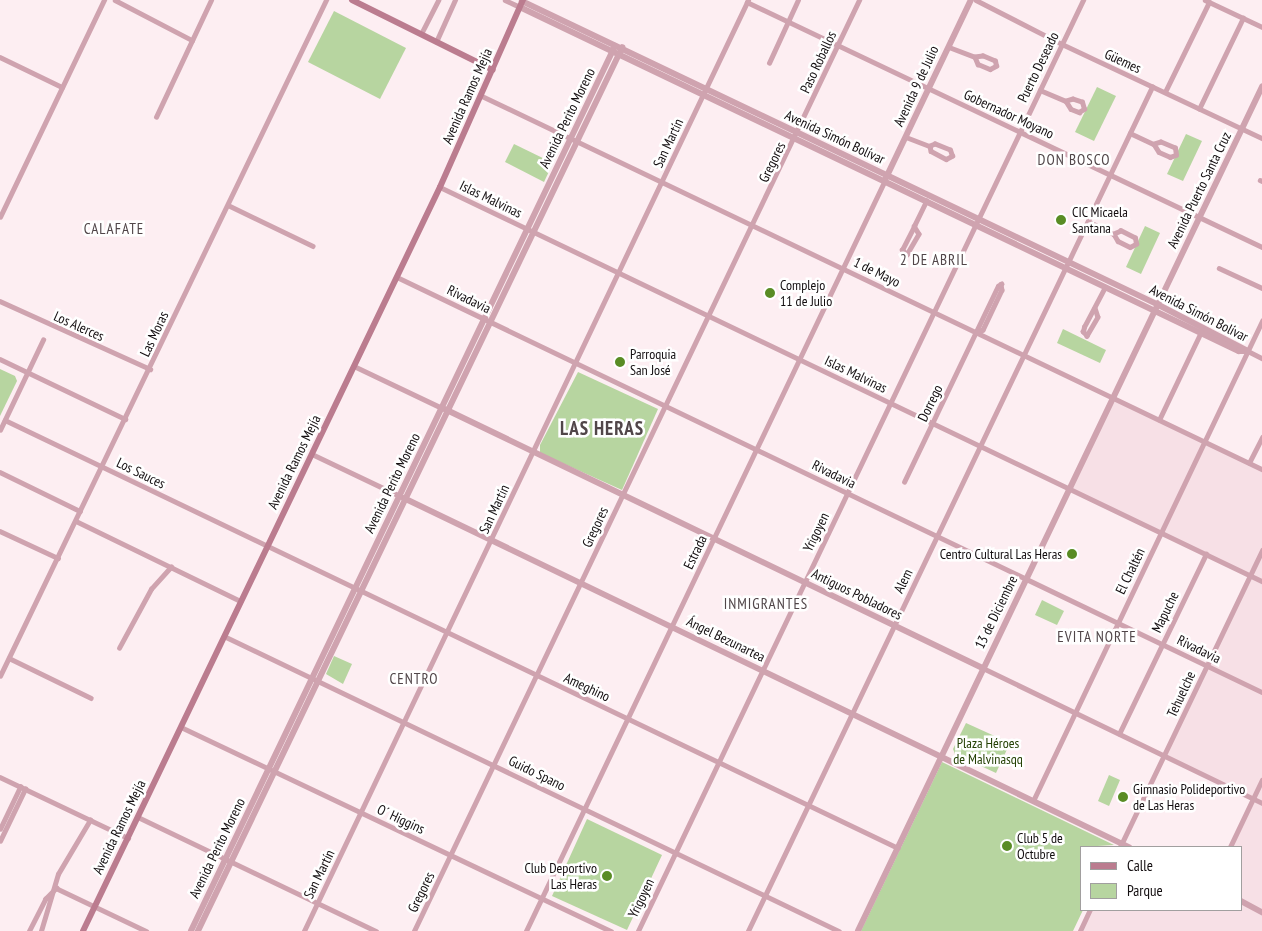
<!DOCTYPE html>
<meta charset="utf-8">
<style>
body{margin:0}
#map{position:relative;width:1262px;height:931px;overflow:hidden;background:#fdeef2;font-family:"PT Sans Narrow",sans-serif}
div>[style]{position:absolute}
[style*='--x']{left:calc(var(--x)*1px);top:calc(var(--y)*1px);width:calc(var(--w)*1px);rotate:calc(var(--a)*1deg)}
.built>*{inset:0;background:#f7e0e6}
.green>*{inset:0;background:#b7d5a0}
.minor>*{height:4.5px;margin:-2.25px;padding:0 2.25px;transform-origin:2.25px;border-radius:2.25px;background:#cfa3af}
.tertiary>*{height:5.5px;margin:-2.75px;padding:0 2.75px;transform-origin:2.75px;border-radius:2.75px;background:#cfa3af}
.secondary>*{height:6px;margin:-3px;padding:0 3px;transform-origin:3px;border-radius:3px;background:#bb7c8f}
.dots>*{width:14px;height:14px;translate:-50% -50%;box-sizing:border-box;border:2px solid #fff;border-radius:50%}
span{translate:-50% -50%;white-space:nowrap;text-align:center;line-height:1.15;-webkit-text-stroke:5px #fff;paint-order:stroke}
.street-label{font-size:14px;color:#130e10}
.poi-label{font-size:14px;color:#130e10}
.left{translate:0 -50%;text-align:left}
.right{translate:-100% -50%;text-align:right}
.park-label{font-size:14px;color:#244004}
.neighbourhood-label{font-size:15px;color:#514649;letter-spacing:1px}
.district-label{font-size:19px;color:#514649;font-weight:700;letter-spacing:1px}
.legend{position:absolute;left:1080px;top:846px;width:162px;height:65px;box-sizing:border-box;background:#fff;border:1px solid #a19f9f;margin:0;padding:6px 9px;list-style:none;font-size:15px;color:#130e10}
.legend li{display:flex;align-items:center;gap:10px;height:25px}
.legend b{width:25px;border:1px solid #a19f9f}
</style>
<div id="map">
<div class="built">
<i style="clip-path:polygon(1113px 398px,1262px 469px,1262px 931px,1080px 931px,1090px 910px,1241px 910px,1241px 847px,1230px 847px,1253px 799px,1164px 755px,1250px 576px,1069px 489px)"></i>
</div>
<div class="green">
<i style="clip-path:polygon(334px 11px,406px 48px,380px 99px,308px 62px)"></i>
<i style="clip-path:polygon(1097px 87px,1116px 96px,1094px 141px,1075px 132px)"></i>
<i style="clip-path:polygon(1186px 134px,1202px 141px,1183px 181px,1167px 174px)"></i>
<i style="clip-path:polygon(514px 144px,553px 163px,544px 182px,505px 162px)"></i>
<i style="clip-path:polygon(1145px 226px,1160px 233px,1141px 274px,1126px 267px)"></i>
<i style="clip-path:polygon(1063px 329px,1106px 350px,1100px 363px,1057px 343px)"></i>
<i style="clip-path:polygon(0 369px,15px 376px,17px 381px,0 416px)"></i>
<i style="clip-path:polygon(578px 372px,658px 409px,622px 490px,540px 453px,540px 445px)"></i>
<i style="clip-path:polygon(1042px 600px,1064px 611px,1057px 625px,1035px 615px)"></i>
<i style="clip-path:polygon(334px 656px,352px 664px,343px 684px,326px 674px)"></i>
<i style="clip-path:polygon(966px 723px,1010px 743px,996px 773px,955px 754px,953px 749px)"></i>
<i style="clip-path:polygon(942px 762px,1114px 845px,1081px 847px,1083px 910px,1073px 931px,861px 931px)"></i>
<i style="clip-path:polygon(1109px 775px,1120px 780px,1109px 806px,1098px 801px)"></i>
<i style="clip-path:polygon(587px 819px,662px 855px,627px 930px,552px 896px)"></i>
</div>
<div class="minor">
<i style="--x:115;--y:0;--w:87;--a:27.5"></i>
<i style="--x:505;--y:0;--w:17;--a:25"></i>
<i style="--x:976;--y:0;--w:97;--a:27.1"></i>
<i style="--x:1062;--y:44;--w:221;--a:25.2"></i>
<i style="--x:1205;--y:0;--w:63;--a:25.3"></i>
<i style="--x:747;--y:2;--w:570;--a:25.44"></i>
<i style="--x:421;--y:34;--w:38;--a:-63"></i>
<i style="--x:436;--y:42;--w:46;--a:-65.7"></i>
<i style="--x:949;--y:47;--w:28;--a:21"></i>
<i style="--x:975;--y:57;--w:8;--a:67"></i>
<i style="--x:978;--y:64;--w:13;--a:23"></i>
<i style="--x:990;--y:69;--w:7;--a:-27"></i>
<i style="--x:996;--y:66;--w:5;--a:-101"></i>
<i style="--x:995;--y:61;--w:13;--a:-157"></i>
<i style="--x:983;--y:56;--w:8;--a:173"></i>
<i style="--x:0;--y:57;--w:69;--a:25.8"></i>
<i style="--x:769;--y:63;--w:69;--a:-65.3"></i>
<i style="--x:1040;--y:90;--w:28;--a:23"></i>
<i style="--x:1066;--y:101;--w:9;--a:58"></i>
<i style="--x:1071;--y:109;--w:9;--a:21"></i>
<i style="--x:1079;--y:112;--w:6;--a:-31"></i>
<i style="--x:1084;--y:109;--w:7;--a:-106"></i>
<i style="--x:1082;--y:102;--w:9;--a:-162"></i>
<i style="--x:1073;--y:99;--w:7;--a:164"></i>
<i style="--x:1165;--y:92;--w:100;--a:-63.9"></i>
<i style="--x:482;--y:96;--w:865;--a:25.56"></i>
<i style="--x:1199;--y:109;--w:101;--a:-64.2"></i>
<i style="--x:156;--y:117;--w:129;--a:-64.8"></i>
<i style="--x:1130;--y:133;--w:26;--a:25"></i>
<i style="--x:1154;--y:144;--w:9;--a:58"></i>
<i style="--x:1159;--y:152;--w:12;--a:24"></i>
<i style="--x:1170;--y:157;--w:6;--a:-18"></i>
<i style="--x:1176;--y:155;--w:7;--a:-98"></i>
<i style="--x:1175;--y:148;--w:15;--a:-157"></i>
<i style="--x:1161;--y:142;--w:7;--a:164"></i>
<i style="--x:906;--y:137;--w:26;--a:21"></i>
<i style="--x:930;--y:146;--w:5;--a:79"></i>
<i style="--x:931;--y:151;--w:17;--a:28"></i>
<i style="--x:946;--y:159;--w:7;--a:-27"></i>
<i style="--x:952;--y:156;--w:6;--a:-108"></i>
<i style="--x:950;--y:150;--w:16;--a:-158"></i>
<i style="--x:935;--y:144;--w:5;--a:158"></i>
<i style="--x:1260;--y:180;--w:2;--a:27"></i>
<i style="--x:440;--y:187;--w:912;--a:25.61"></i>
<i style="--x:228;--y:205;--w:94;--a:25.8"></i>
<i style="--x:0;--y:217;--w:241;--a:-64.4"></i>
<i style="--x:1088;--y:221;--w:29;--a:27"></i>
<i style="--x:1114;--y:234;--w:8;--a:60"></i>
<i style="--x:1118;--y:241;--w:13;--a:27"></i>
<i style="--x:1130;--y:247;--w:7;--a:-27"></i>
<i style="--x:1136;--y:244;--w:6;--a:-99"></i>
<i style="--x:1135;--y:238;--w:16;--a:-153"></i>
<i style="--x:1121;--y:231;--w:8;--a:157"></i>
<i style="--x:914;--y:226;--w:9;--a:58"></i>
<i style="--x:919;--y:234;--w:24;--a:120"></i>
<i style="--x:907;--y:255;--w:7;--a:-135"></i>
<i style="--x:902;--y:250;--w:27;--a:-63"></i>
<i style="--x:914;--y:226;--w:28;--a:-64"></i>
<i style="--x:1219;--y:268;--w:47;--a:24.9"></i>
<i style="--x:397;--y:277;--w:959;--a:25.63"></i>
<i style="--x:0;--y:301;--w:165;--a:24.4"></i>
<i style="--x:1095;--y:308;--w:9;--a:72"></i>
<i style="--x:1098;--y:317;--w:22;--a:120"></i>
<i style="--x:1087;--y:336;--w:6;--a:-135"></i>
<i style="--x:1083;--y:332;--w:5;--a:-79"></i>
<i style="--x:1084;--y:327;--w:45;--a:-62.3"></i>
<i style="--x:1248;--y:351;--w:16;--a:27"></i>
<i style="--x:0;--y:359;--w:139;--a:25.6"></i>
<i style="--x:354;--y:366;--w:98;--a:25.5"></i>
<i style="--x:5;--y:420;--w:990;--a:25.61"></i>
<i style="--x:1159;--y:420;--w:98;--a:-64.5"></i>
<i style="--x:0;--y:430;--w:100;--a:-64.5"></i>
<i style="--x:312;--y:454;--w:98;--a:25.5"></i>
<i style="--x:1249;--y:463;--w:29;--a:-63"></i>
<i style="--x:0;--y:472;--w:89;--a:26"></i>
<i style="--x:904;--y:482;--w:217;--a:-64.4"></i>
<i style="--x:998;--y:286;--w:4;--a:-34"></i>
<i style="--x:1001;--y:284;--w:6;--a:81"></i>
<i style="--x:1002;--y:290;--w:44;--a:115.4"></i>
<i style="--x:983;--y:330;--w:7;--a:153"></i>
<i style="--x:76;--y:521;--w:183;--a:25.9"></i>
<i style="--x:0;--y:531;--w:64;--a:25"></i>
<i style="--x:224;--y:636;--w:682;--a:25.63"></i>
<i style="--x:119;--y:648;--w:67;--a:-61.5"></i>
<i style="--x:151;--y:589;--w:30;--a:-48"></i>
<i style="--x:9;--y:658;--w:91;--a:26"></i>
<i style="--x:983;--y:668;--w:310;--a:25.8"></i>
<i style="--x:0;--y:676;--w:751;--a:-64.25"></i>
<i style="--x:181;--y:727;--w:476;--a:25.4"></i>
<i style="--x:1119;--y:734;--w:200;--a:-64.2"></i>
<i style="--x:0;--y:777;--w:142;--a:25.5"></i>
<i style="--x:1033;--y:801;--w:532;--a:-64.49"></i>
<i style="--x:138;--y:817;--w:264;--a:25.6"></i>
<i style="--x:0;--y:829;--w:47;--a:-64.5"></i>
<i style="--x:0;--y:841;--w:58;--a:-64.3"></i>
<i style="--x:1120;--y:847;--w:329;--a:-64.4"></i>
<i style="--x:1230;--y:847;--w:74;--a:-64.5"></i>
<i style="--x:29;--y:931;--w:36;--a:-63"></i>
<i style="--x:45;--y:899;--w:16;--a:-45"></i>
<i style="--x:56;--y:888;--w:100;--a:25.5"></i>
<i style="--x:41;--y:931;--w:59;--a:-73.4"></i>
<i style="--x:58;--y:874;--w:63;--a:-59.3"></i>
<i style="--x:304;--y:931;--w:1031;--a:-64.5"></i>
<i style="--x:414;--y:931;--w:1032;--a:-64.45"></i>
<i style="--x:526;--y:931;--w:830;--a:-64.45"></i>
<i style="--x:638;--y:931;--w:1032;--a:-64.45"></i>
<i style="--x:748;--y:931;--w:936;--a:-64.42"></i>
<i style="--x:1080;--y:931;--w:23;--a:-65"></i>
</div>
<div class="tertiary">
<i style="--x:522;--y:1;--w:704;--a:25.51"></i>
<i style="--x:1157;--y:304;--w:102;--a:27.3"></i>
<i style="--x:520;--y:7;--w:797;--a:25.57"></i>
<i style="--x:1239;--y:351;--w:8;--a:0"></i>
<i style="--x:886;--y:178;--w:197;--a:-64.5"></i>
<i style="--x:445;--y:409;--w:597;--a:25.71"></i>
<i style="--x:404;--y:498;--w:805;--a:25.71"></i>
<i style="--x:1241;--y:901;--w:24;--a:28"></i>
<i style="--x:191;--y:931;--w:981;--a:-64.4"></i>
<i style="--x:198;--y:931;--w:980;--a:-64.35"></i>
<i style="--x:858;--y:931;--w:936;--a:-64.42"></i>
</div>
<div class="secondary">
<i style="--x:352;--y:0;--w:157;--a:26.4"></i>
<i style="--x:83;--y:931;--w:825;--a:-64.37"></i>
<i style="--x:440;--y:187;--w:205;--a:-66.1"></i>
</div>
<div class="dots">
<i style="left:1061px;top:220px;background:#598c24"></i>
<i style="left:770px;top:293px;background:#598c24"></i>
<i style="left:620px;top:362px;background:#598c24"></i>
<i style="left:1072px;top:554px;background:#598c24"></i>
<i style="left:1123px;top:797px;background:#598c24"></i>
<i style="left:1007px;top:846px;background:#598c24"></i>
<i style="left:607px;top:876px;background:#598c24"></i>
</div>
<div class="street-label">
<span style="left:1123px;top:61px;rotate:25deg">Güemes</span>
<span style="left:818px;top:62px;rotate:-65deg">Paso Roballos</span>
<span style="left:1038px;top:67px;rotate:-64deg">Puerto Deseado</span>
<span style="left:916px;top:86px;rotate:-65deg">Avenida 9 de Julio</span>
<span style="left:467px;top:96px;rotate:-66deg">Avenida Ramos Mejía</span>
<span style="left:1009px;top:114px;rotate:25deg">Gobernador Moyano</span>
<span style="left:567px;top:118px;rotate:-64deg">Avenida Perito Moreno</span>
<span style="left:835px;top:137px;rotate:25deg">Avenida Simón Bolívar</span>
<span style="left:668px;top:143px;rotate:-65deg">San Martín</span>
<span style="left:772px;top:162px;rotate:-64deg">Gregores</span>
<span style="left:1199px;top:190px;rotate:-64deg">Avenida Puerto Santa Cruz</span>
<span style="left:491px;top:199px;rotate:26deg">Islas Malvinas</span>
<span style="left:877px;top:272px;rotate:26deg">1 de Mayo</span>
<span style="left:469px;top:299px;rotate:26deg">Rivadavia</span>
<span style="left:1199px;top:313px;rotate:27deg">Avenida Simón Bolívar</span>
<span style="left:79px;top:326px;rotate:24deg">Los Alerces</span>
<span style="left:154px;top:334px;rotate:-65deg">Las Moras</span>
<span style="left:856px;top:374px;rotate:26deg">Islas Malvinas</span>
<span style="left:930px;top:403px;rotate:-64deg">Dorrego</span>
<span style="left:294px;top:462px;rotate:-64deg">Avenida Ramos Mejía</span>
<span style="left:141px;top:473px;rotate:26deg">Los Sauces</span>
<span style="left:834px;top:474px;rotate:26deg">Rivadavia</span>
<span style="left:392px;top:483px;rotate:-64deg">Avenida Perito Moreno</span>
<span style="left:494px;top:509px;rotate:-65deg">San Martín</span>
<span style="left:595px;top:527px;rotate:-65deg">Gregores</span>
<span style="left:816px;top:532px;rotate:-64deg">Yrigoyen</span>
<span style="left:695px;top:552px;rotate:-64deg">Estrada</span>
<span style="left:1130px;top:571px;rotate:-64deg">El Chaltén</span>
<span style="left:903px;top:581px;rotate:-64deg">Alem</span>
<span style="left:857px;top:594px;rotate:26deg">Antiguos Pobladores</span>
<span style="left:996px;top:612px;rotate:-64deg">13 de Diciembre</span>
<span style="left:1165px;top:612px;rotate:-64deg">Mapuche</span>
<span style="left:726px;top:639px;rotate:26deg">Ángel Bezunartea</span>
<span style="left:1199px;top:649px;rotate:26deg">Rivadavia</span>
<span style="left:587px;top:687px;rotate:25deg">Ameghino</span>
<span style="left:1181px;top:694px;rotate:-65deg">Tehuelche</span>
<span style="left:537px;top:773px;rotate:26deg">Guido Spano</span>
<span style="left:401px;top:819px;rotate:25deg">O´ Higgins</span>
<span style="left:119px;top:827px;rotate:-64deg">Avenida Ramos Mejía</span>
<span style="left:217px;top:848px;rotate:-64deg">Avenida Perito Moreno</span>
<span style="left:319px;top:874px;rotate:-64deg">San Martín</span>
<span style="left:421px;top:892px;rotate:-64deg">Gregores</span>
<span style="left:641px;top:898px;rotate:-64deg">Yrigoyen</span>
</div>
<div class="poi-label">
<span class="left" style="left:1072px;top:220px">CIC Micaela<br>Santana</span>
<span class="left" style="left:780px;top:293px">Complejo<br>11 de Julio</span>
<span class="left" style="left:630px;top:362px">Parroquia<br>San José</span>
<span class="right" style="left:1062px;top:554px">Centro Cultural Las Heras</span>
<span class="left" style="left:1133px;top:797px">Gimnasio Polideportivo<br>de Las Heras</span>
<span class="left" style="left:1017px;top:846px">Club 5 de<br>Octubre</span>
<span class="right" style="left:597px;top:876px">Club Deportivo<br>Las Heras</span>
</div>
<div class="park-label">
<span style="left:988px;top:751px">Plaza Héroes<br>de Malvinasqq</span>
</div>
<div class="neighbourhood-label">
<span style="left:1074px;top:160px">DON BOSCO</span>
<span style="left:114px;top:229px">CALAFATE</span>
<span style="left:934px;top:260px">2 DE ABRIL</span>
<span style="left:766px;top:604px">INMIGRANTES</span>
<span style="left:1097px;top:637px">EVITA NORTE</span>
<span style="left:414px;top:679px">CENTRO</span>
</div>
<div class="district-label">
<span style="left:602px;top:429px">LAS HERAS</span>
</div>
<ul class="legend">
<li><b style="height:6px;background:#bb7c8f"></b>Calle</li>
<li><b style="height:14px;background:#b7d5a0"></b>Parque</li>
</ul>
</div>
